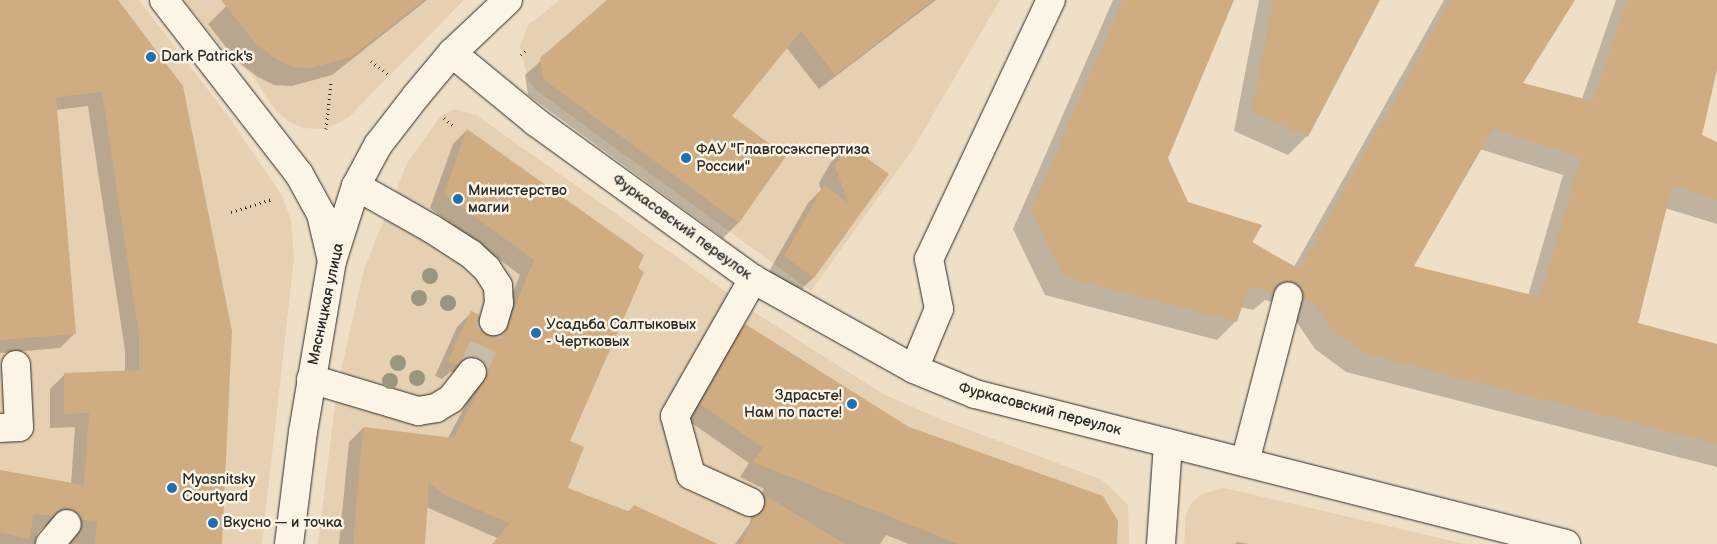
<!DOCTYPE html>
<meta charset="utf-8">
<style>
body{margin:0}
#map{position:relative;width:1717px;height:544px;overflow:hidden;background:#efdfc7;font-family:"Balsamiq Sans",sans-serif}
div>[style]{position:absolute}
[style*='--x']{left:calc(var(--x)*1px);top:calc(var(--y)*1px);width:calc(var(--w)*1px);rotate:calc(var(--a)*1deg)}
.built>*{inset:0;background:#e6d0b2}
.shadow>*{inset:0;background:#0003}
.building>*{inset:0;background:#d0ac82}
.minor-tunnel>*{height:28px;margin-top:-14px;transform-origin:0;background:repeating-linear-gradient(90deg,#c8bba8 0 28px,transparent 0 42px)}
.path>*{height:3px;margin-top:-1.5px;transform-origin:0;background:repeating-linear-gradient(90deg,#2b2b2b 0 1px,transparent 0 5px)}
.roads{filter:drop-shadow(0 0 1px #2b2b2b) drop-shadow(0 0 1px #2b2b2b)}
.minor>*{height:28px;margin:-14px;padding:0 14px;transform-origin:14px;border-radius:14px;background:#fcf5e5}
.major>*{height:28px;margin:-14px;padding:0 14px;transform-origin:14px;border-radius:14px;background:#fcf5e5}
.trees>*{width:16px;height:16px;margin:-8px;border-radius:50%;background:#9a957f}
.dots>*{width:14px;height:14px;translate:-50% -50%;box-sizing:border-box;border:2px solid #fcf5e5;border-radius:50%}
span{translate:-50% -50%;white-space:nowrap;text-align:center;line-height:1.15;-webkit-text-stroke:5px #fcf5e5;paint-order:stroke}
.poi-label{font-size:15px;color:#2b2b2b}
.left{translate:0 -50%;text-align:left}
.right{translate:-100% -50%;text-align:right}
.street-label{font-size:15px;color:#2b2b2b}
</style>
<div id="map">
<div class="built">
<i style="clip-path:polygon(0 0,139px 0,231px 120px,282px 196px,291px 220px,294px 258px,262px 544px,0 544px)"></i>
<i style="clip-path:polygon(184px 0,464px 0,348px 118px,326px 129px,303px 128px,289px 122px,276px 111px,252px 75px,226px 53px)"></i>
<i style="clip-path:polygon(560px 0,1000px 0,913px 149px,811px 291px,536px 90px,528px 80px,520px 46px,528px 25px)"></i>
<i style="clip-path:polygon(454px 109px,476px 115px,759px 315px,883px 394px,940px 419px,1102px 480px,1128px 505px,1129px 544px,318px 544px,337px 388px,364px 269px,407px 163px,441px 116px)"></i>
<i style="clip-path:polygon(1223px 488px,1238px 491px,1465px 544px,1184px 544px,1186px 514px,1192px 502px,1202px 494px)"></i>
</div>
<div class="shadow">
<i style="clip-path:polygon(0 0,116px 0,230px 331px,221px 544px,66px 544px,55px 523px,43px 527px,37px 534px,35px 544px,0 544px,0 471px,71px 484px,75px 427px,50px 428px,50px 389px,65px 374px,125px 372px,125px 351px,88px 106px,55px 110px,74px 334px,60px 348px,0 353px)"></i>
<i style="clip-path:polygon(233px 0,427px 0,332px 75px,292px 86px,274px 85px,258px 77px,237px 61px,208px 24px)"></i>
<i style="clip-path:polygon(609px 0,936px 0,819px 89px,786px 47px,730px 116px,784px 156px,738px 223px,723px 238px,528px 95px,525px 75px)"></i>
<i style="clip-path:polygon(evenodd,1113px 0,1233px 0,1167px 158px,1187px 203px,1294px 267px,1444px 0,1572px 0,1521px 83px,1582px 99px,1616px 0,1717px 0,1717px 64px,1701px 136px,1717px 144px,1717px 224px,1665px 208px,1636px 324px,1717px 345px,1717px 467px,1346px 372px,1315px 349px,1296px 321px,1285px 318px,1280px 304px,1265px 300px,1253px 310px,1240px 307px,1236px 321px,1217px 340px,1045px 295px,1013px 229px,1113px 0,1480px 149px,1563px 175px,1528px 296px,1412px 267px,1480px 149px)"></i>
<i style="clip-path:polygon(1259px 0,1378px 0,1307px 136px,1288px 155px,1234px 131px)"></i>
<i style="clip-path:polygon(467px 130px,643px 256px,569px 441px,567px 489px,627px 513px,634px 506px,716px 544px,511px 544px,426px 507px,424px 544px,339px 544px,349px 442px,363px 428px,448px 438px,474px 389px,460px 371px,450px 372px,442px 379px,435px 376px,457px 327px,471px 313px,482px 333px,495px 337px,520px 275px,430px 208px,453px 144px)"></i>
<i style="clip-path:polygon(848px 146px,888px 174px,813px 278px,797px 294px,768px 273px,808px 203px,821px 190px,819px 183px,831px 162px)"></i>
<i style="clip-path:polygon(746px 325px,909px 428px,1116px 544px,909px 544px,886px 535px,880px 544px,735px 544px,750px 523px,751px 514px,764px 489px,740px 477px,749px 463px,686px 419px,731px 340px)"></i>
<i style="clip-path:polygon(1238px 542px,1248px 544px,1235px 544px)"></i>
</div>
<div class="building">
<i style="clip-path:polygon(0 0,118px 0,183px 86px,232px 331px,222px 544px,95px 544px,97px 521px,82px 520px,69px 509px,61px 510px,53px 516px,33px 514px,30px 539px,0 533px,0 470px,84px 485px,89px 413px,64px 414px,64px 373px,139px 370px,139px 336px,102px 92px,56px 97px,76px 334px,0 340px)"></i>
<i style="clip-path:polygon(221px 0,424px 0,351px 57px,311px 68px,293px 67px,276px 59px,255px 43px)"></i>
<i style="clip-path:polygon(607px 0,933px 0,835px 75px,801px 31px,732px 116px,786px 156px,739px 223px,543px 79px,540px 58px)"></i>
<i style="clip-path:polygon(evenodd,1123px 0,1234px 0,1168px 158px,1188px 202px,1262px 225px,1252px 243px,1300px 269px,1451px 0,1575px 0,1523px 83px,1593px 101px,1627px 0,1717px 0,1717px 70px,1702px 135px,1717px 142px,1717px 200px,1672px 186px,1638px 323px,1717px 344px,1717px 444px,1365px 354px,1333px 331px,1315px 303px,1303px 300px,1299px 286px,1292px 282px,1283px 282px,1273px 292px,1249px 286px,1237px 322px,1063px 277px,1031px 210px,1123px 0,1493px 129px,1581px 157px,1540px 297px,1414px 266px,1493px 129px)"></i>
<i style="clip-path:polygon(1273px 0,1380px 0,1308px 137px,1252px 112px)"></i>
<i style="clip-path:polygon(467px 129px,644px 255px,638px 268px,644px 272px,570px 441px,584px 447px,568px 488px,630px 512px,634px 505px,718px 544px,492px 544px,510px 523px,446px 496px,429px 482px,425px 544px,353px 544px,363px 427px,454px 438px,487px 374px,486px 366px,475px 357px,466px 358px,458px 365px,448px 361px,471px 311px,480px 315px,479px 324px,483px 332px,497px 336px,505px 332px,534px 260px,444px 194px)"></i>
<i style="clip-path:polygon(847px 144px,889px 174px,814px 278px,784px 256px,824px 185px,848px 203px,835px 166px)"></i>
<i style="clip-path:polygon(745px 324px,909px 427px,1103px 496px,1118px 521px,1117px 544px,959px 544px,753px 462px,763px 448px,700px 404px)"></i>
<i style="clip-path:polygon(766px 496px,845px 544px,741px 544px,755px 516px,764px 509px)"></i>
</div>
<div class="minor-tunnel">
<i style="--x:472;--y:372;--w:56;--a:-66.7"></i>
</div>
<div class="path">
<i style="--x:521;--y:55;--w:7;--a:-45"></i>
<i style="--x:371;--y:61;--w:21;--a:37"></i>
<i style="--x:444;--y:118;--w:11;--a:38"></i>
<i style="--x:326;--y:129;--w:47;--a:-83.9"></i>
<i style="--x:231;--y:212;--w:43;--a:-17.6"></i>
</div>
<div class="roads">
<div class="minor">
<i style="--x:164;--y:0;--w:220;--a:52.2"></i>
<i style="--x:299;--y:174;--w:46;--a:61.2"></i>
<i style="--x:321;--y:214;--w:48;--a:76.8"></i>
<i style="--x:452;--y:53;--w:109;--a:39.4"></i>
<i style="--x:536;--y:122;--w:268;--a:35.9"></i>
<i style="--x:753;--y:279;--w:184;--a:29.2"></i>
<i style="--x:914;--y:369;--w:66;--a:22.3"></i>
<i style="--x:975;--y:394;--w:610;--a:14.24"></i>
<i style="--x:356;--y:186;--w:87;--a:29.5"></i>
<i style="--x:432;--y:229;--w:46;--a:32.7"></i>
<i style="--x:471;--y:254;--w:22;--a:43"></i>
<i style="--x:487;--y:269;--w:20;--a:57"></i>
<i style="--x:498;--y:286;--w:17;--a:87"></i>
<i style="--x:499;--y:303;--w:19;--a:106"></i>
<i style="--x:914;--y:369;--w:65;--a:-67.4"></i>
<i style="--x:939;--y:309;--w:51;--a:-101.3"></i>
<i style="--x:929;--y:259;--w:286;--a:-64.8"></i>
<i style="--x:311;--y:379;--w:112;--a:16.7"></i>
<i style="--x:418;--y:411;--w:18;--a:-9"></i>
<i style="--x:436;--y:408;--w:17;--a:-31"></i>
<i style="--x:451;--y:399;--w:34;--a:-52"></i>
<i style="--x:0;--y:428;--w:19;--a:-3"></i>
<i style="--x:19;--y:427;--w:62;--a:-92.8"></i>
<i style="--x:1245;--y:462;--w:171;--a:-75.4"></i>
<i style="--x:750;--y:502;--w:65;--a:-155.4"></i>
<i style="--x:691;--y:475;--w:61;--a:-105.2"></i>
<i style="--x:675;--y:416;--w:158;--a:-60.3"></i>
<i style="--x:50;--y:544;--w:26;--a:-50"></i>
<i style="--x:1161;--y:544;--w:101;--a:-86"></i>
</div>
<div class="major">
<i style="--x:289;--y:544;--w:113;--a:-82.9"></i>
<i style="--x:303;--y:432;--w:173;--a:-80.4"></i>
<i style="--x:332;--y:261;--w:79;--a:-72.3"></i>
<i style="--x:356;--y:186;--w:47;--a:-61.8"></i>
<i style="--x:378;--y:145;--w:62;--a:-52.2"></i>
<i style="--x:416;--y:96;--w:56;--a:-50.1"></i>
<i style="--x:452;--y:53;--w:77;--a:-43.4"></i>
</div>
</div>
<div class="trees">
<i style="left:430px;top:276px"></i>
<i style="left:419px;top:298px"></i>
<i style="left:448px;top:303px"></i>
<i style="left:398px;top:363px"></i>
<i style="left:417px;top:378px"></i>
<i style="left:390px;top:381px"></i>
</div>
<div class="dots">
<i style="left:151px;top:57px;background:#1f6fb2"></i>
<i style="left:686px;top:158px;background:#1f6fb2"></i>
<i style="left:458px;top:199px;background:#1f6fb2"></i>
<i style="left:536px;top:333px;background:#1f6fb2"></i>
<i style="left:852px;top:404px;background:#1f6fb2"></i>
<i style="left:172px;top:488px;background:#1f6fb2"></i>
<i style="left:213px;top:523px;background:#1f6fb2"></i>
</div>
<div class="poi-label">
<span class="left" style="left:161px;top:57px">Dark Patrick's</span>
<span class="left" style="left:696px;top:158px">ФАУ "Главгосэкспертиза<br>России"</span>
<span class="left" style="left:468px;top:199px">Министерство<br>магии</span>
<span class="left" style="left:546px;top:333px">Усадьба Салтыковых<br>- Чертковых</span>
<span class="right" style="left:842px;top:404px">Здрасьте!<br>Нам по пасте!</span>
<span class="left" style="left:182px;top:488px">Myasnitsky<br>Courtyard</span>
<span class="left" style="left:223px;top:523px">Вкусно — и точка</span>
</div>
<div class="street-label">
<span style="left:682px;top:227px;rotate:36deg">Фуркасовский переулок</span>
<span style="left:326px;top:304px;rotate:-78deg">Мясницкая улица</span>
<span style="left:1040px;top:409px;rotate:15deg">Фуркасовский переулок</span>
</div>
</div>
